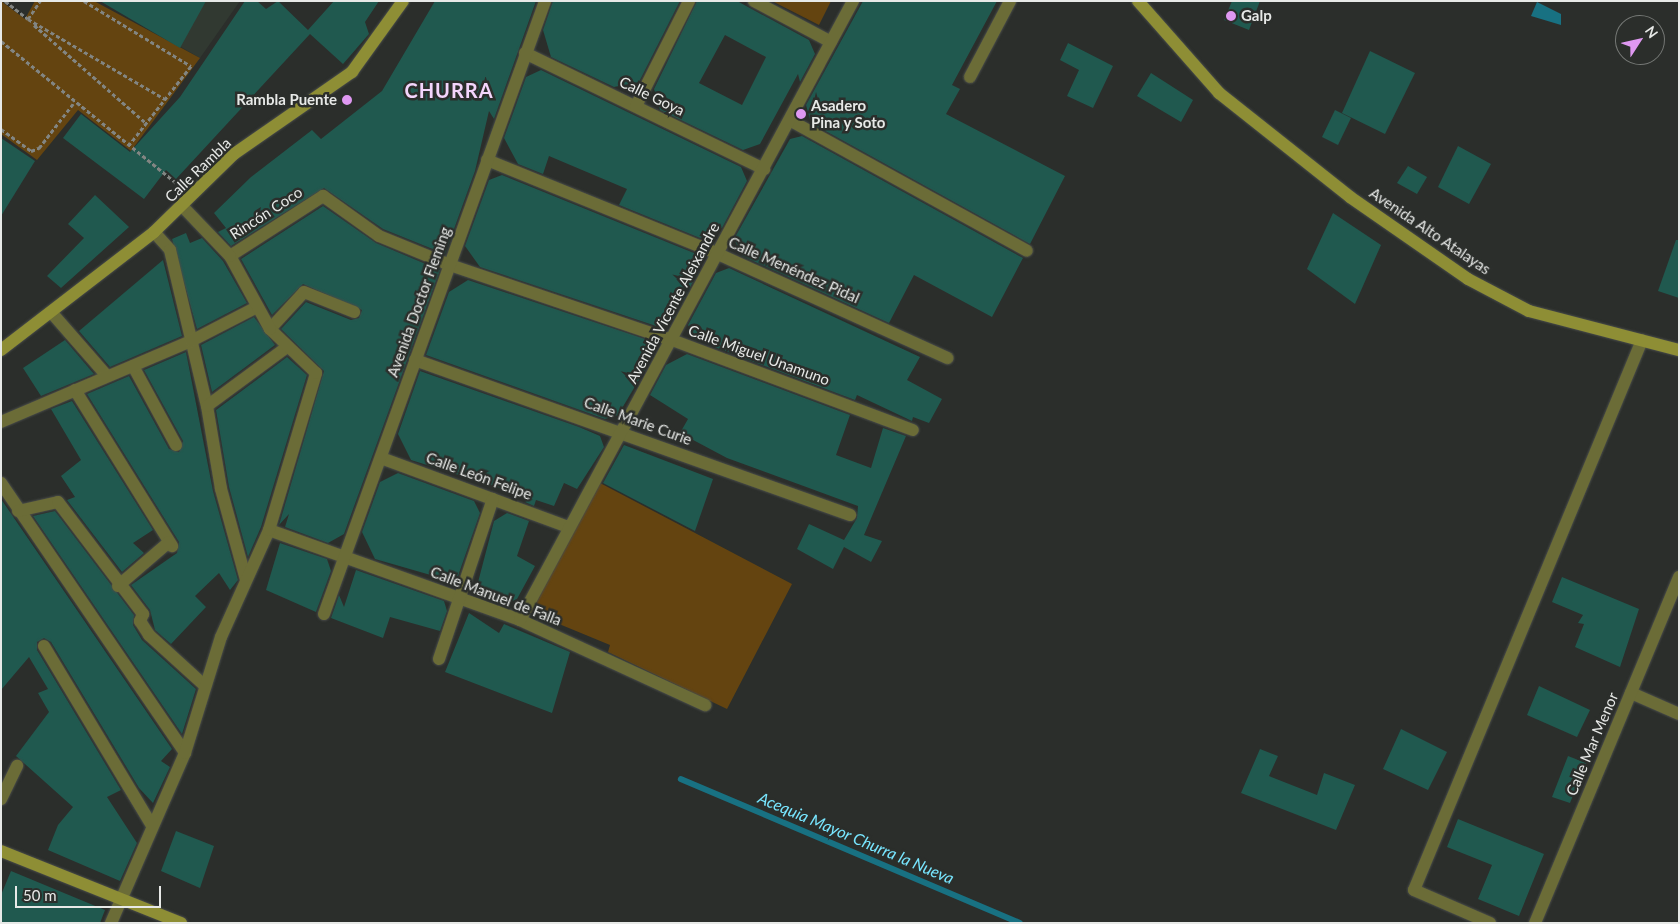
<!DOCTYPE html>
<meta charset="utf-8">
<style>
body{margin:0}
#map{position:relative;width:1680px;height:924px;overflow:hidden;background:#2b2e2b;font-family:Lato,sans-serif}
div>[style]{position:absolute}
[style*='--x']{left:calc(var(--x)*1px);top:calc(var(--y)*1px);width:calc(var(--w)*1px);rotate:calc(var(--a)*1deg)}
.built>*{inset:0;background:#313931}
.green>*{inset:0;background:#644410}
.water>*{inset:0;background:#187182}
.stream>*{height:5.5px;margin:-2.75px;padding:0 2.75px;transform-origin:2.75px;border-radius:2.75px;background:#187182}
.building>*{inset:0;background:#20594f}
.path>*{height:3px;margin-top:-1.5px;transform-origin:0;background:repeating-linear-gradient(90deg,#828582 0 4px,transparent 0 6.5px)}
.roads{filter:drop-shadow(0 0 1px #494c49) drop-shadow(0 0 1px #494c49)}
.street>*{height:12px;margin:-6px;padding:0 6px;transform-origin:6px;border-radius:6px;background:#6b6c37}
.secondary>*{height:12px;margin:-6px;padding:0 6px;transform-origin:6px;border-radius:6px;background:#8e8e35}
.dots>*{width:14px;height:14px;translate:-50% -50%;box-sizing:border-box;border:2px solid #2b2e2b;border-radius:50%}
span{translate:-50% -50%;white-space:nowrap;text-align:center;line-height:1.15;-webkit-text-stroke:5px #2b2e2b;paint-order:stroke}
.poi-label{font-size:15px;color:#e7e9e7;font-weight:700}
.left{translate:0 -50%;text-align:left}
.right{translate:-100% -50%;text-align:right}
.street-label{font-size:15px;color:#e7e9e7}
.water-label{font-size:16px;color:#78e6ff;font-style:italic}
.district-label{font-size:20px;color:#f3d5fb;font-weight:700;letter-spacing:1px}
.frame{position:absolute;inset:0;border:2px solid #e7e9e7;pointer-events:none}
.north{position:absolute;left:1615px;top:15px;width:50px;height:50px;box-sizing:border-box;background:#2b2e2b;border:1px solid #767976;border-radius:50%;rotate:55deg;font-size:14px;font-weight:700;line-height:20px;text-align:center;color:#e7e9e7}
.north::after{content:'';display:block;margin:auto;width:18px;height:22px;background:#df98f1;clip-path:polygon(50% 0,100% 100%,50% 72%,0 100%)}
.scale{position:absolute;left:15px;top:886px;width:146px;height:22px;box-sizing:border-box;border:2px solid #e7e9e7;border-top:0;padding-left:6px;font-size:15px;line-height:18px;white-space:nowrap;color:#e7e9e7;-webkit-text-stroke:4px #2b2e2b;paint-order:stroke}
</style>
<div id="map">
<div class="built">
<i style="clip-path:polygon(101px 1px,240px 1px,200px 58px)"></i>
</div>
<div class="green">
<i style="clip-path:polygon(1px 1px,25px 19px,35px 1px,94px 1px,200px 58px,131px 151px,78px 110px,37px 160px,1px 134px)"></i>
<i style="clip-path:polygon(772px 1px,831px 1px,819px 25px)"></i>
<i style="clip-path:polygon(600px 483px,792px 584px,727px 709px,608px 652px,610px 645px,530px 612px)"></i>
</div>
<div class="water">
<i style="clip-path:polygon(1537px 2px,1561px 14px,1561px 25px,1531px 16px)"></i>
</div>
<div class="stream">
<i style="--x:681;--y:779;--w:368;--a:23"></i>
</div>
<div class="building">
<i style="clip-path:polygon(100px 1px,206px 1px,180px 48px)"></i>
<i style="clip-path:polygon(245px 1px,257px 1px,266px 9px,278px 1px,308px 30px,334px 1px,379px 1px,365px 22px,369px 34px,343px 64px,310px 34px,176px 179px,166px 170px,144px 199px,63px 138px,81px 114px,130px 152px,180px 97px)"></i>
<i style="clip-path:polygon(435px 1px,536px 1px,494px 119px,489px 111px,475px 171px,445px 254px,383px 229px,324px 188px,231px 246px,218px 232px,226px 228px,214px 213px,251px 177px,312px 130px,321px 139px,382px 91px)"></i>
<i style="clip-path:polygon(553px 1px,680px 1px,639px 82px,614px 87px,551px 57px,543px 30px)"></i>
<i style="clip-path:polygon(evenodd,697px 1px,737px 1px,809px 40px,815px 54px,800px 82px,798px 74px,760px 144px,743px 150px,660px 110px,654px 89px,697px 1px,725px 35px,766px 57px,742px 105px,699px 83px,725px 35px)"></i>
<i style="clip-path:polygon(863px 1px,997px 1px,952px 85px,960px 89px,946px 114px,1065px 176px,1030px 244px,811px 123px,806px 105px)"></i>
<i style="clip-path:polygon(1232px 1px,1260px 1px,1249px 30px,1224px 20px)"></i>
<i style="clip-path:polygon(1068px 43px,1113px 66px,1093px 108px,1067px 96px,1079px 70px,1060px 60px)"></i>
<i style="clip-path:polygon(1370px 51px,1415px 73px,1385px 134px,1342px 113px)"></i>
<i style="clip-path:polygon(541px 70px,741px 167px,747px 181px,722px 228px,700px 238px,619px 205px,627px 189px,549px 156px,543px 174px,518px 164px,504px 138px,526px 77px)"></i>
<i style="clip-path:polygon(1151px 73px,1193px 100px,1181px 122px,1137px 96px)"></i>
<i style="clip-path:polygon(1335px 110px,1351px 118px,1338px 145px,1322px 137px)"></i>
<i style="clip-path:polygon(802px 136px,1023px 258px,992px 317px,914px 275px,889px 323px,742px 256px,734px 239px,790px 139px)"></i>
<i style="clip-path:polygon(1px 138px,35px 161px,1px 216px)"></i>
<i style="clip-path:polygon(1458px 146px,1491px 164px,1469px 204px,1438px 187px)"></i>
<i style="clip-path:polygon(1408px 166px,1427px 177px,1417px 194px,1397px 183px)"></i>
<i style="clip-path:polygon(502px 175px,694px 253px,701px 267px,672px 321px,656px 326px,480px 267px,465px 246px,489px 180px)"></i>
<i style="clip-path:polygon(95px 195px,129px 227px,61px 288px,47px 276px,84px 238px,68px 224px)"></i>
<i style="clip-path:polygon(323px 206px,376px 243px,440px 270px,344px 534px,328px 543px,285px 527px,289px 514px,279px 525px,324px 371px,281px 329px,306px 302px,351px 320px,359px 318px,362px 310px,303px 284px,272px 315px,241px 259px)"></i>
<i style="clip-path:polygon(1333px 213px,1381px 245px,1355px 304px,1307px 269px)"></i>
<i style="clip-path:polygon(186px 233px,190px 243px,202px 238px,223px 261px,247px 303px,197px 329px,172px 239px)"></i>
<i style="clip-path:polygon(1676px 240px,1679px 240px,1679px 298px,1658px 291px)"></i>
<i style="clip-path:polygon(163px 260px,182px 336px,110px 367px,79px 331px)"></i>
<i style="clip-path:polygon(729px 268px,920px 357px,907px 380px,942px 399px,929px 423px,913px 417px,912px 421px,857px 395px,855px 400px,696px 340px,688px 325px,716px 273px)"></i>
<i style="clip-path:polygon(468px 280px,645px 339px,653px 356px,618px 415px,605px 419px,426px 355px,449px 292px)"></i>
<i style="clip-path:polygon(254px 317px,275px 345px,212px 392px,201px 345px)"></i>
<i style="clip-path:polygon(65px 340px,94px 374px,41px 396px,23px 368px)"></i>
<i style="clip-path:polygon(186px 352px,213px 491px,238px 580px,230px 590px,219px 573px,195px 596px,206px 607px,171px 644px,155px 630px,150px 610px,131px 585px,177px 553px,179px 542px,87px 394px,129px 376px,169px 449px,179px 452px,183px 441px,144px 370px)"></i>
<i style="clip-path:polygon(687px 354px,850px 415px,836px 455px,871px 468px,883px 428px,906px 436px,864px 535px,882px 541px,871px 562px,844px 547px,833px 569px,797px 549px,809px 524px,844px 540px,857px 518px,858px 506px,727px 458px,680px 433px,688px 419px,650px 395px,666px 365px)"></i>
<i style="clip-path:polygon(287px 357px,307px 375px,261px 527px,248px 557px,229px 487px,216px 410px)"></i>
<i style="clip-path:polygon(420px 371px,579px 427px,600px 436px,604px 447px,577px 489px,564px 483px,554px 506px,536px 500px,534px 506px,525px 502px,532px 498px,411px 460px,398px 434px)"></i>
<i style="clip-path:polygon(72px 401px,153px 530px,133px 543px,144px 553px,122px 572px,67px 500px,75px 497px,61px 476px,81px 460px,51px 409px)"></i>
<i style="clip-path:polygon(624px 445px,713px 479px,695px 531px,603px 483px)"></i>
<i style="clip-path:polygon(398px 473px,474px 501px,480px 513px,458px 576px,448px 580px,375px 559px,362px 532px,380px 482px)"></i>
<i style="clip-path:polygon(1px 499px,172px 749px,161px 761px,170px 767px,153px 803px,139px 788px,51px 642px,44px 638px,37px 642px,37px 650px,121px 790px,107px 797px,137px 843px,120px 881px,48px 850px,58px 825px,73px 807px,16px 756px,49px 712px,38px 693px,48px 689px,29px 657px,1px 690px)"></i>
<i style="clip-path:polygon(55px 511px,134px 615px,133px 625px,142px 640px,196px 689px,182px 734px,33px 516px)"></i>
<i style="clip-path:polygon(507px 513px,529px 521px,517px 556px,535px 566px,517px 599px,510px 602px,476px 590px,494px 521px)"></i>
<i style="clip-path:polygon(280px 543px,327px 559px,331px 571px,316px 612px,266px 590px)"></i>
<i style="clip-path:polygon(356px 570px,444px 601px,447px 611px,440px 631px,390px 617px,383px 638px,331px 618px,339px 595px,344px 607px)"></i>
<i style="clip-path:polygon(1562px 577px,1639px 609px,1620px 667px,1575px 647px,1584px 624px,1578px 623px,1583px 615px,1552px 602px)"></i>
<i style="clip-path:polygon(469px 613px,499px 633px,504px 624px,570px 652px,552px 713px,445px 672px)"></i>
<i style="clip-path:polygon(1539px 686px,1590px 710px,1577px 737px,1527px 715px)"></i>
<i style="clip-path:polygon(1401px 729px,1447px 752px,1428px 790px,1383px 769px)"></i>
<i style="clip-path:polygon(1260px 749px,1278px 756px,1269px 776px,1317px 795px,1324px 773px,1355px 785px,1336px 830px,1241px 793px)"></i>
<i style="clip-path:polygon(1568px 756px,1586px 763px,1570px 803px,1552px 797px)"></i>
<i style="clip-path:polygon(1458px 819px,1544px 854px,1519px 916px,1478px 899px,1492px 865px,1447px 847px)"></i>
<i style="clip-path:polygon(176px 831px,214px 846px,200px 888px,161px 871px)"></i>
<i style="clip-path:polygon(11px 871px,105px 910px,100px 923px,1px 923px,1px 895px)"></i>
</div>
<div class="path">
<i style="--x:5;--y:1;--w:29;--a:38"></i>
<i style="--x:28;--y:19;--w:22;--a:-56"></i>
<i style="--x:84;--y:1;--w:125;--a:31.3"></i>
<i style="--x:191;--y:66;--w:100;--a:128.1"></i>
<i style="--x:28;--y:19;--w:159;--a:30.3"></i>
<i style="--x:34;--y:25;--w:149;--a:41.2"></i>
<i style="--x:1;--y:41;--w:230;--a:39"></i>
<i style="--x:1;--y:129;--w:37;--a:36"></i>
<i style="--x:31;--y:151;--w:9;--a:-21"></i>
<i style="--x:39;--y:148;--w:56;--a:-52.3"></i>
</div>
<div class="roads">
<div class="street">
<i style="--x:754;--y:1;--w:87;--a:28"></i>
<i style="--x:525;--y:53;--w:266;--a:25.9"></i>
<i style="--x:970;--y:77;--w:86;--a:-62.2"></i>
<i style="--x:636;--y:106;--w:118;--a:-63.2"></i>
<i style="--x:791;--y:121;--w:269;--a:28.8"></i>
<i style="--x:487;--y:160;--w:249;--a:22.1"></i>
<i style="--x:718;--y:254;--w:252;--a:24.4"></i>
<i style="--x:154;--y:232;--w:24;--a:48"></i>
<i style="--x:170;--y:250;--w:160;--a:76.7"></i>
<i style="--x:207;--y:406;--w:84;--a:80.4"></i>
<i style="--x:221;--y:489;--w:94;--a:74.6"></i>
<i style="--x:230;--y:256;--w:111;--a:-32.8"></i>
<i style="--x:323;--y:196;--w:69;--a:35.5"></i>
<i style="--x:379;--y:236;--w:77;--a:22.2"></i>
<i style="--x:450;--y:265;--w:234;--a:18.7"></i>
<i style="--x:672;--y:340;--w:257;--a:20.5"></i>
<i style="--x:51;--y:312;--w:85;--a:48.8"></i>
<i style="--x:270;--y:329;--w:50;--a:-47.4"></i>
<i style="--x:304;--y:292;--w:54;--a:21.8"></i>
<i style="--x:415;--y:360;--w:462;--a:19.6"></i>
<i style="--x:133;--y:366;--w:90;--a:61.4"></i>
<i style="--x:75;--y:390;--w:184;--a:58.1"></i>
<i style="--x:207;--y:406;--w:99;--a:-36.4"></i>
<i style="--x:1;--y:422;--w:207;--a:-23.1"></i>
<i style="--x:191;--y:341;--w:74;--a:-27.3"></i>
<i style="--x:381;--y:458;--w:197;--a:20.2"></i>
<i style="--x:1;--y:483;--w:327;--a:55.7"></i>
<i style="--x:18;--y:511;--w:41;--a:-12.7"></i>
<i style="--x:58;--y:502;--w:141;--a:52.8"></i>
<i style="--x:143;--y:614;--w:8;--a:113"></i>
<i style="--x:140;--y:621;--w:17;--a:57"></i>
<i style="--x:149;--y:635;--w:76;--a:42.3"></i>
<i style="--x:269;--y:530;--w:267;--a:19.7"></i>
<i style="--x:520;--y:620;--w:204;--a:24.7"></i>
<i style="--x:118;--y:586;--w:67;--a:-40.8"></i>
<i style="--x:324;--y:614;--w:652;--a:-70.17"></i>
<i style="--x:520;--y:620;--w:703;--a:-61.72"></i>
<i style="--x:44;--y:646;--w:210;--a:59"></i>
<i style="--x:439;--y:659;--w:169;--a:-71.4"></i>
<i style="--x:1631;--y:693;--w:52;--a:23.6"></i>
<i style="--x:1;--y:799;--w:37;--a:-64"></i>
<i style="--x:111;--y:923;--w:185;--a:-66.5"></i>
<i style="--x:185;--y:753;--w:121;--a:-72.8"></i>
<i style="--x:221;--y:637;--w:117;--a:-65.8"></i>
<i style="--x:269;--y:530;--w:164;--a:-73.3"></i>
<i style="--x:316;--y:373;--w:64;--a:-136.3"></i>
<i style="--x:270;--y:329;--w:83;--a:-118.7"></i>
<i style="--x:230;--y:256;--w:68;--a:-133.8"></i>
<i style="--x:1490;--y:923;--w:83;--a:-156.5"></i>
<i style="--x:1414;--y:890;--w:595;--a:-67.48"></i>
<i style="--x:1535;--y:923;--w:375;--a:-67.4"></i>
</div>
<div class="secondary">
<i style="--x:1138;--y:1;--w:123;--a:48.6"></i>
<i style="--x:1219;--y:93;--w:167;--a:38.4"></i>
<i style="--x:1350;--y:197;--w:144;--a:34.8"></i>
<i style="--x:1468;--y:279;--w:69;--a:27.7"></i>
<i style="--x:1529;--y:311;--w:155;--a:14.6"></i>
<i style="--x:1;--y:350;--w:193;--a:-37.6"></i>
<i style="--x:154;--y:232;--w:112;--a:-44.3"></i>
<i style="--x:234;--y:154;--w:144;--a:-34.8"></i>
<i style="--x:352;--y:72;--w:87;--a:-54.3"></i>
<i style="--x:1;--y:851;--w:194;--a:21.8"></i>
</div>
</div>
<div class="dots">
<i style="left:1231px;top:16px;background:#df98f1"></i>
<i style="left:347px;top:100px;background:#df98f1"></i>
<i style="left:801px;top:114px;background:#df98f1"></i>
</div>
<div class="poi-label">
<span class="left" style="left:1241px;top:16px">Galp</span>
<span class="right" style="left:337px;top:100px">Rambla Puente</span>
<span class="left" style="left:811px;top:114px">Asadero<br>Pina y Soto</span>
</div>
<div class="street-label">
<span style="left:652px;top:96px;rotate:26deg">Calle Goya</span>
<span style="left:198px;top:170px;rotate:-44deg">Calle Rambla</span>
<span style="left:266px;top:213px;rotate:-33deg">Rincón Coco</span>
<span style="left:1430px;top:231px;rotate:34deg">Avenida Alto Atalayas</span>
<span style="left:794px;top:270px;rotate:24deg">Calle Menéndez Pidal</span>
<span style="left:419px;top:302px;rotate:-70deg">Avenida Doctor Fleming</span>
<span style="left:673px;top:303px;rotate:-62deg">Avenida Vicente Aleixandre</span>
<span style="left:759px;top:355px;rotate:20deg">Calle Miguel Unamuno</span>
<span style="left:638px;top:421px;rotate:20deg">Calle Marie Curie</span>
<span style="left:479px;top:476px;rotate:20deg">Calle León Felipe</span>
<span style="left:496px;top:596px;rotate:21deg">Calle Manuel de Falla</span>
<span style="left:1592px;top:744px;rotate:-67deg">Calle Mar Menor</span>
</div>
<div class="water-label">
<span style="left:856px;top:838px;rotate:23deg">Acequia Mayor Churra la Nueva</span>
</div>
<div class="district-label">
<span style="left:449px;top:90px">CHURRA</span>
</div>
<div class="frame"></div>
<div class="north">N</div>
<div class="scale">50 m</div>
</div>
